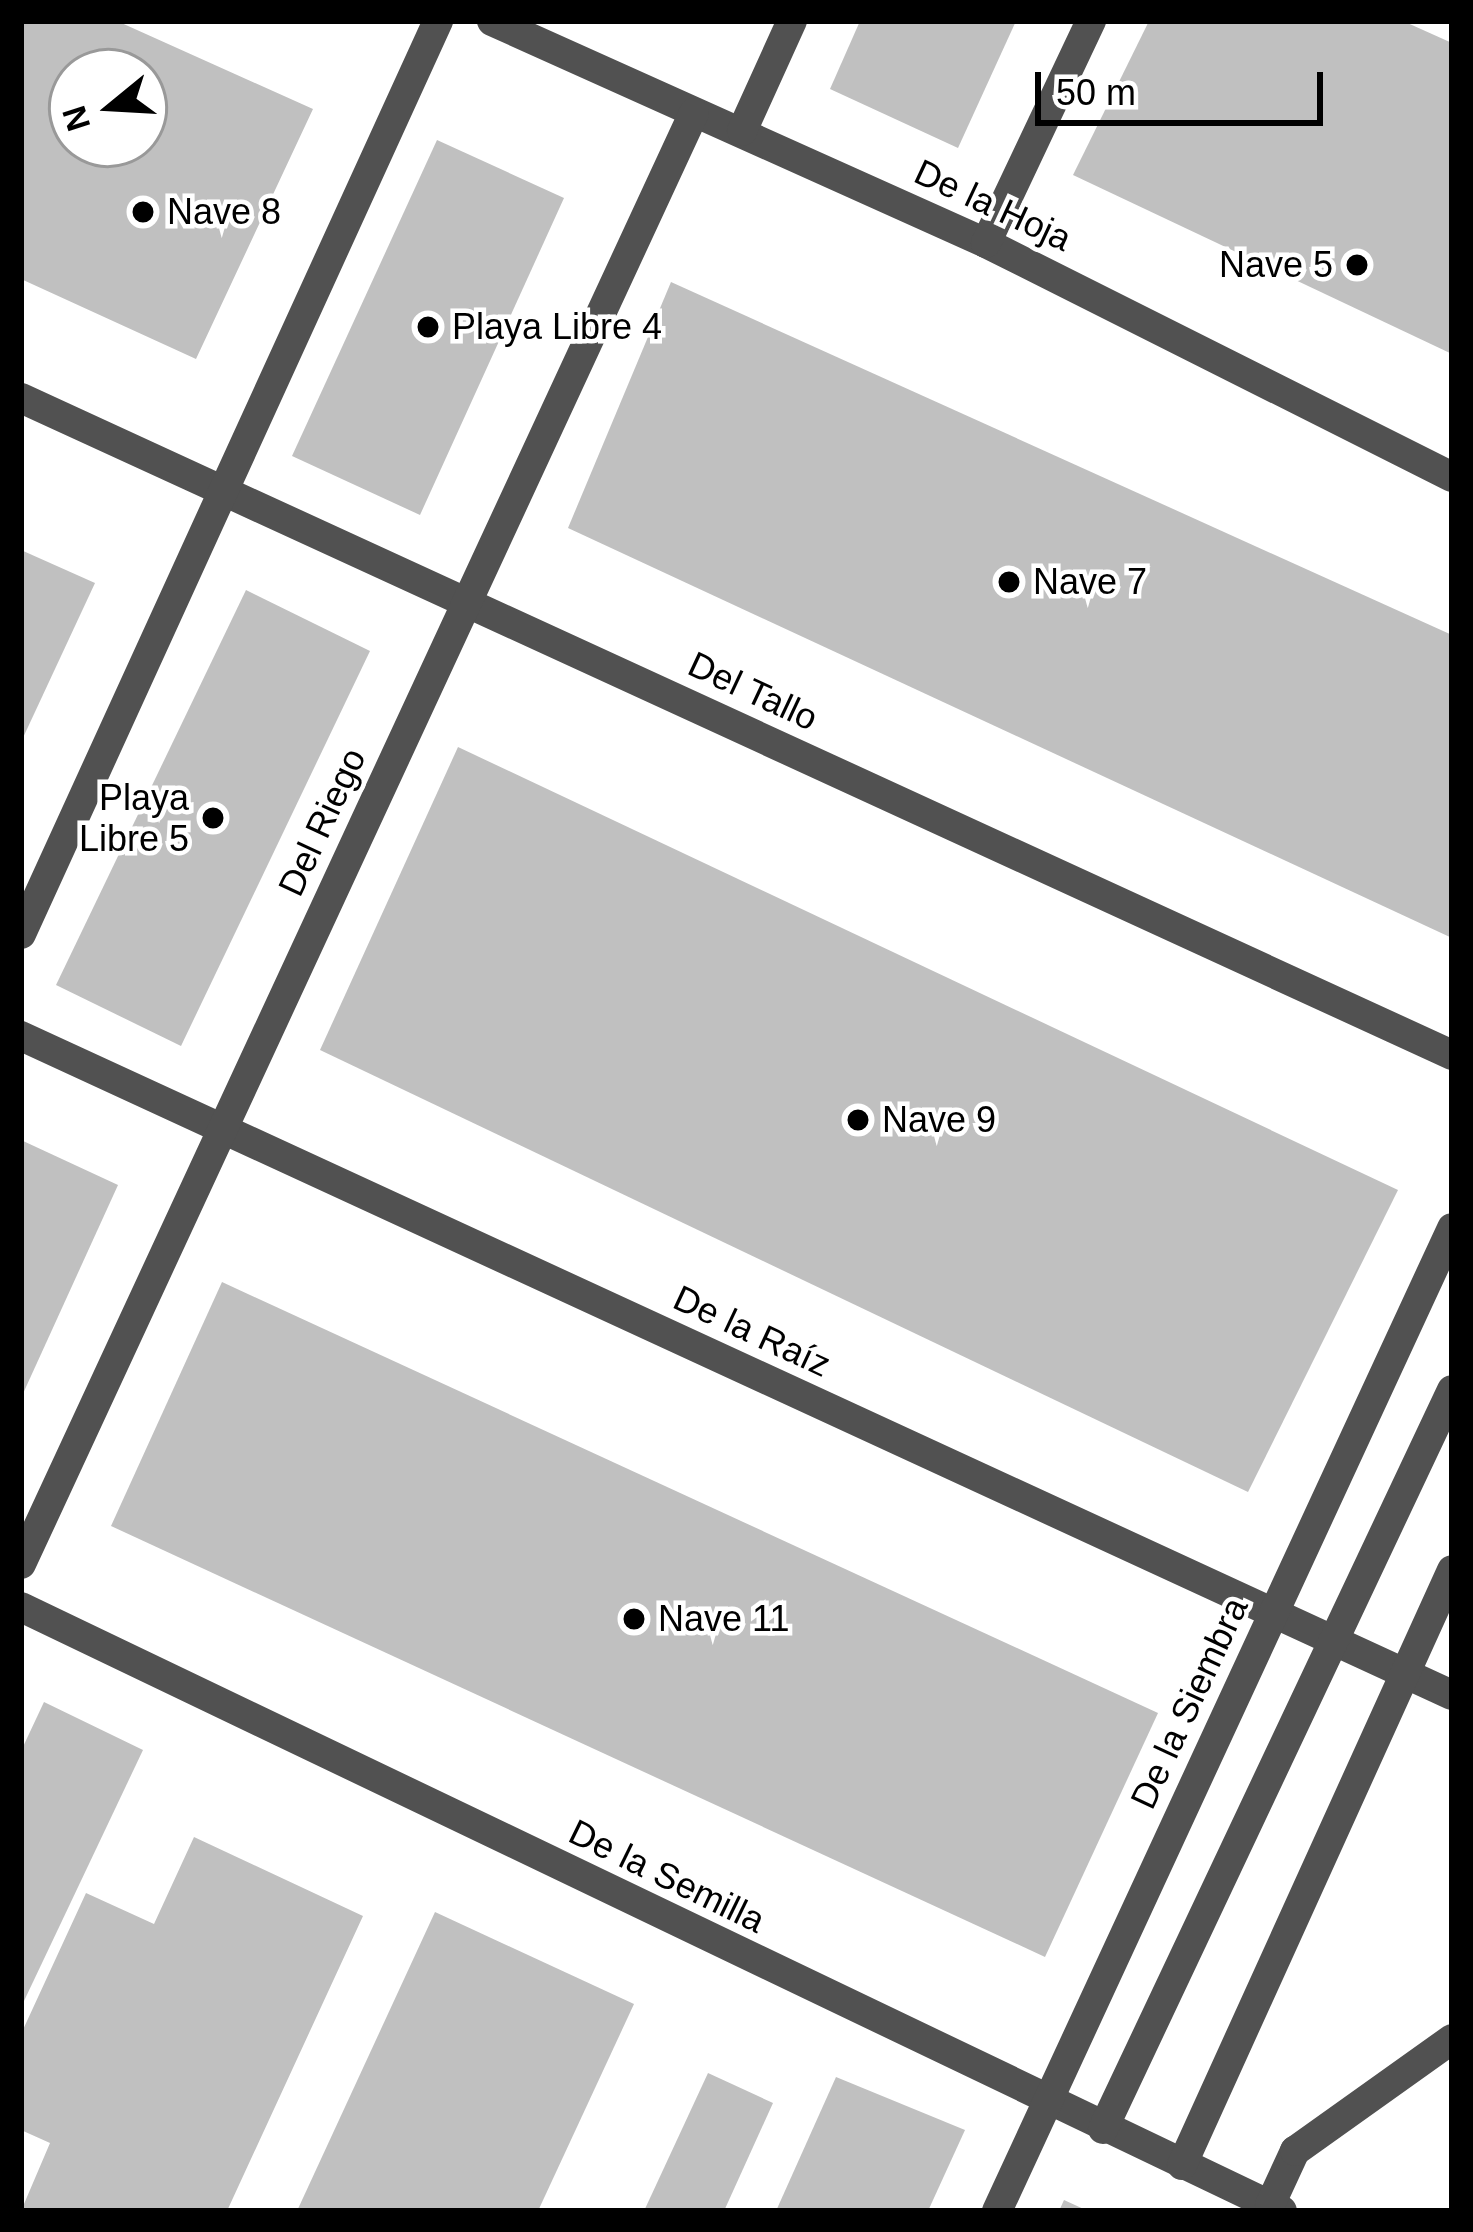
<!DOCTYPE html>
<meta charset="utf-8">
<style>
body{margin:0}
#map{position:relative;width:1473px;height:2232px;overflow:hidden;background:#fff;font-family:Helvetica,sans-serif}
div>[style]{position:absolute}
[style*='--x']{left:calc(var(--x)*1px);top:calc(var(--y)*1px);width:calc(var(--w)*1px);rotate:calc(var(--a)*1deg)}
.building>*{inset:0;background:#c0c0c0}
.minor>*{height:30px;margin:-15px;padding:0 15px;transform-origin:15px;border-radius:15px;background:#515151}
.dots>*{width:33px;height:33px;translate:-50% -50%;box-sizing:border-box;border:6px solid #fff;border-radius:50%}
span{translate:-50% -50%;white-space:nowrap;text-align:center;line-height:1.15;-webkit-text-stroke:9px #fff;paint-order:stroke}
.street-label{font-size:36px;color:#000}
.poi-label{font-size:36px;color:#000}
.left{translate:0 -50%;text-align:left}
.right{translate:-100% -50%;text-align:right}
.frame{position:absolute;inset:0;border:24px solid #000;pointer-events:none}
.north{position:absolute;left:48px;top:48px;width:120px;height:120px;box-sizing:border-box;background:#fff;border:3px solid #999;border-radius:50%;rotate:252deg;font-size:33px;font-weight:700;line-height:48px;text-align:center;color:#000}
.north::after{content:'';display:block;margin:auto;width:42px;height:54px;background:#000;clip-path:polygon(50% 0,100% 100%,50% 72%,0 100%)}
.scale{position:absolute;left:1035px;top:72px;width:288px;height:54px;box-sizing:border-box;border:6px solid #000;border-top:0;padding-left:15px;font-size:36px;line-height:42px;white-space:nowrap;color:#000;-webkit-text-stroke:9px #fff;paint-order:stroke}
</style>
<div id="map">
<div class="building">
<i style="clip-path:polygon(evenodd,21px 21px,117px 21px,313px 109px,196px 359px,21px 279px,21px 21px,72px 72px,144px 72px,144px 144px,72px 144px,72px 72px)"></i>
<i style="clip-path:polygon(860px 21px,1016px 21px,958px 148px,830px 89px)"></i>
<i style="clip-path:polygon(1149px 21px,1403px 21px,1452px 43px,1452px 354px,1073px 175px)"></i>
<i style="clip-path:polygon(437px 140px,564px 198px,420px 515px,292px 456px)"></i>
<i style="clip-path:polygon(671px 282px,1452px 635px,1452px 938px,568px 528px)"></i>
<i style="clip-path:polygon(21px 550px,95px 583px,21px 742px)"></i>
<i style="clip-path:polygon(246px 590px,370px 651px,181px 1046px,56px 985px)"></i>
<i style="clip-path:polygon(458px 747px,1398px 1190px,1248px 1492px,320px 1050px)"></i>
<i style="clip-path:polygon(21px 1140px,118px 1185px,21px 1398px)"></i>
<i style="clip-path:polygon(222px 1282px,1158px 1713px,1045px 1957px,111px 1526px)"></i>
<i style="clip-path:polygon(44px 1702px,143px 1750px,24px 2001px,21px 1751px)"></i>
<i style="clip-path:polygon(194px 1837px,363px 1916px,227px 2211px,21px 2211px,50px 2143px,21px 2130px,21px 2034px,86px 1893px,154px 1924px)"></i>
<i style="clip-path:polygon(435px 1912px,634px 2004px,538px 2211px,297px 2211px)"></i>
<i style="clip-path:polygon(708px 2073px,773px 2103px,724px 2211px,644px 2211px)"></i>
<i style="clip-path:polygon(836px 2077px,965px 2130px,928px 2211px,776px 2211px)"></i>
<i style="clip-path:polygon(1064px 2200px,1088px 2211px,1059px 2211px)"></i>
</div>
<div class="minor">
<i style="--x:492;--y:21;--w:542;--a:24.2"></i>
<i style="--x:986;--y:243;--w:521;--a:26.66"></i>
<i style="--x:742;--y:131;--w:121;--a:-65.6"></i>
<i style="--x:986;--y:243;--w:246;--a:-64.7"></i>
<i style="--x:21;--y:398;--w:1575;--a:24.66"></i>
<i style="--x:21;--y:934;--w:1004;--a:-65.45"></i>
<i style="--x:21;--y:1036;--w:1575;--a:24.73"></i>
<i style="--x:21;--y:1564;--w:1599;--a:-65.12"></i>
<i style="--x:21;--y:1607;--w:1398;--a:25.59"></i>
<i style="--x:1103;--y:2129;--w:817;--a:-64.72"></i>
<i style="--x:1182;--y:2165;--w:653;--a:-65.59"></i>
<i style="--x:1270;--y:2205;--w:60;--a:-65.2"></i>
<i style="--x:1295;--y:2151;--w:193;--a:-35.5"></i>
<i style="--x:997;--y:2211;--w:1083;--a:-65.16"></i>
</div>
<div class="dots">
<i style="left:143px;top:212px;background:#000"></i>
<i style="left:1357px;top:265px;background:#000"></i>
<i style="left:428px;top:327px;background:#000"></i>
<i style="left:1009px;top:582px;background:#000"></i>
<i style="left:213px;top:818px;background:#000"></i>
<i style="left:858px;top:1120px;background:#000"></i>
<i style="left:634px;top:1619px;background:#000"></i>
</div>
<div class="street-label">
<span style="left:993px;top:205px;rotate:25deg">De la Hoja</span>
<span style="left:753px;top:691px;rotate:25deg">Del Tallo</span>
<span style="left:322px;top:822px;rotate:-65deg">Del Riego</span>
<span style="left:752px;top:1331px;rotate:25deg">De la Raíz</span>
<span style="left:1189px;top:1703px;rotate:-65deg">De la Siembra</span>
<span style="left:667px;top:1876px;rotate:26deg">De la Semilla</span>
</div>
<div class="poi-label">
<span class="left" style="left:167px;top:212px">Nave 8</span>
<span class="right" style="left:1333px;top:265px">Nave 5</span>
<span class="left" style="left:452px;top:327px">Playa Libre 4</span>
<span class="left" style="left:1033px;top:582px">Nave 7</span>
<span class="right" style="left:189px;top:818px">Playa<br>Libre 5</span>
<span class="left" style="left:882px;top:1120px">Nave 9</span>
<span class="left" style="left:658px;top:1619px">Nave 11</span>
</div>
<div class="frame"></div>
<div class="north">N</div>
<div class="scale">50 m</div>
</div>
